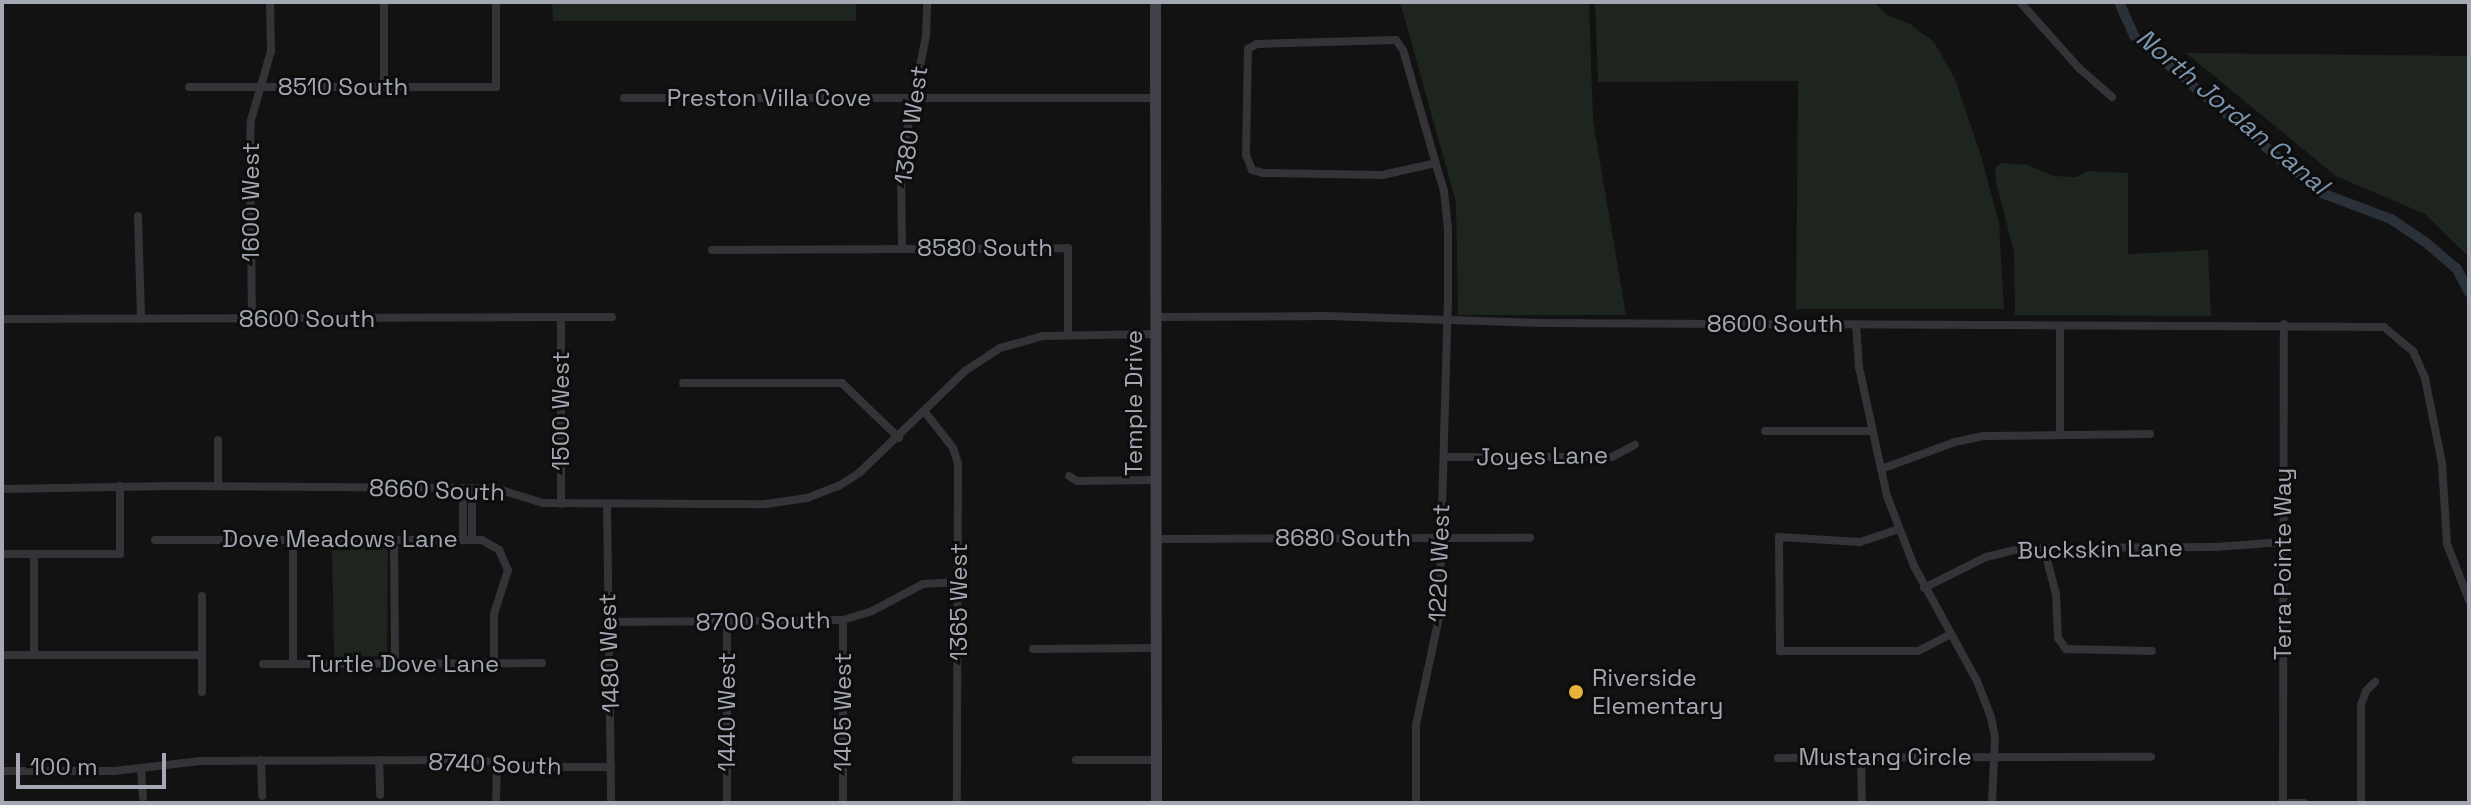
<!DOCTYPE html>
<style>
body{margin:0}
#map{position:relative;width:2471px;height:805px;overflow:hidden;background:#121213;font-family:"Space Grotesk",sans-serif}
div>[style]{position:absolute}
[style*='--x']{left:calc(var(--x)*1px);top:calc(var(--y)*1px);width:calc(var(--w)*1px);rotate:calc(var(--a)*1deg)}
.green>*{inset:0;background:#1e251f}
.canal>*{height:10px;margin:-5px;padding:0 5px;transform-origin:5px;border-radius:5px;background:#2b3138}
.street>*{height:8px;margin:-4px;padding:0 4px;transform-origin:4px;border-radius:4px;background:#333338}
.secondary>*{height:11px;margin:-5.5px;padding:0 5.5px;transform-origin:5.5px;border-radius:5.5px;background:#414248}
.dots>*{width:22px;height:22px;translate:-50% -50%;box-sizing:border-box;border:4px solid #0d0d0e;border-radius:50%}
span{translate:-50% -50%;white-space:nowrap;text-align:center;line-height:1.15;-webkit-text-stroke:6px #0d0d0e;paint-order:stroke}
.street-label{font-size:24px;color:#a4a8b3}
.poi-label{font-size:24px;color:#a4a8b3}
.left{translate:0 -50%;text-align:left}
.water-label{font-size:26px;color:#7c94ac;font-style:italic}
.frame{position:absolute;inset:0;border:4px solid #a4a8b3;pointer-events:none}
.scale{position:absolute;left:16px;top:753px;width:150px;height:36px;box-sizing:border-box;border:4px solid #a4a8b3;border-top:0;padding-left:10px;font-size:24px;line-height:28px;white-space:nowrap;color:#a4a8b3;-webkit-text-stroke:6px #0d0d0e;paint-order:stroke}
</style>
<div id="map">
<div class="green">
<i style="clip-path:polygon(552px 2px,856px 2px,856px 21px,553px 21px)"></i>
<i style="clip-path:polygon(1400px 2px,1589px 2px,1593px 120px,1626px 315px,1458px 315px,1456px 202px)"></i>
<i style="clip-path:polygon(1595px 2px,1874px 2px,1887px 15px,1910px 24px,1934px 42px,1955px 79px,1981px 156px,1999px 223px,2004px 309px,1796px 309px,1798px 81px,1598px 82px)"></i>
<i style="clip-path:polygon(2186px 53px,2469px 56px,2469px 257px,2425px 214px,2336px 176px)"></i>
<i style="clip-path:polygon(2001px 163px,2028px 165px,2054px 176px,2076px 177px,2087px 171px,2128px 173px,2128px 254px,2208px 250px,2211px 316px,2015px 315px,2014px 252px,1996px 182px,1995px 168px)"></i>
<i style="clip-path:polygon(383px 543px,388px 551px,387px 656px,334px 657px,332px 544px)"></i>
</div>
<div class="canal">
<i style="--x:2119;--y:2;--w:37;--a:66"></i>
<i style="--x:2134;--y:36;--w:242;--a:40.1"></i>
<i style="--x:2319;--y:192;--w:77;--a:20.6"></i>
<i style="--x:2391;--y:219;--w:40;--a:34"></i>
<i style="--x:2424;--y:241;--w:43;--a:40.3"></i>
<i style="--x:2457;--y:269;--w:27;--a:63"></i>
</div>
<div class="street">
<i style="--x:384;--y:2;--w:85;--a:90"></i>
<i style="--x:2020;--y:2;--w:89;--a:48.2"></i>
<i style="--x:2079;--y:68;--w:44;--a:41.3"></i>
<i style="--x:189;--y:87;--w:307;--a:0"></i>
<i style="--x:496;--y:87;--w:85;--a:-90"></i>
<i style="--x:624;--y:98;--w:531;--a:0"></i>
<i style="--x:138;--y:216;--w:103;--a:88.3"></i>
<i style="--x:902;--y:249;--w:87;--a:-90.7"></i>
<i style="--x:901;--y:162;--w:128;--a:-78.8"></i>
<i style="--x:926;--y:36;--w:34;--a:-88"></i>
<i style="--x:712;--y:250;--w:356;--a:-0.3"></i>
<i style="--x:1068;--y:248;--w:87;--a:90"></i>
<i style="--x:1156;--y:317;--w:171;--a:-0.3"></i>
<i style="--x:1327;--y:316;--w:214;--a:1.9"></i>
<i style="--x:1541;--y:323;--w:843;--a:0.27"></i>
<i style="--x:2384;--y:327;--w:38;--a:40"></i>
<i style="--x:2413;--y:351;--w:30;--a:66"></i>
<i style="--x:2425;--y:378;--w:87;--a:78.7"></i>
<i style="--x:2442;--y:463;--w:81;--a:86.5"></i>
<i style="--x:2447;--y:544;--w:60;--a:68.6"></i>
<i style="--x:561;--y:318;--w:186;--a:90"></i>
<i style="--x:2;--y:319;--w:610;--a:-0.19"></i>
<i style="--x:252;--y:319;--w:175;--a:-90.7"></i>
<i style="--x:250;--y:144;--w:24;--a:-88"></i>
<i style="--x:251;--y:120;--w:72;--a:-73.8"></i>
<i style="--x:271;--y:51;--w:49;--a:-91.2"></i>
<i style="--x:1856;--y:324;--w:43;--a:86"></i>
<i style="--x:1859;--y:367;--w:132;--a:77.8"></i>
<i style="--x:1887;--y:496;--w:75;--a:68.9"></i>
<i style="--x:1914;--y:566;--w:131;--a:61.3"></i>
<i style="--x:1977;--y:681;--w:39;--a:69"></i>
<i style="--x:1991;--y:717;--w:20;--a:79"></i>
<i style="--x:1995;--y:737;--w:66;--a:92.6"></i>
<i style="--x:2060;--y:327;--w:107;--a:90"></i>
<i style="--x:683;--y:383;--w:159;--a:0"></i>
<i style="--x:842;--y:383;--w:79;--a:44"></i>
<i style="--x:925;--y:412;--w:46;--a:52.1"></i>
<i style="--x:953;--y:448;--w:16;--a:72"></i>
<i style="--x:958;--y:463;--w:340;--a:90.2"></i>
<i style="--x:1765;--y:431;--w:107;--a:0"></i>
<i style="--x:218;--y:440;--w:46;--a:90"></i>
<i style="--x:1445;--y:457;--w:167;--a:0"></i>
<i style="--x:1612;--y:457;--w:26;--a:-28"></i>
<i style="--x:1881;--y:469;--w:79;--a:-20"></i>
<i style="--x:1955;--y:442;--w:30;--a:-12"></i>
<i style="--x:1984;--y:436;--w:166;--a:-0.7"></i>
<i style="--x:1069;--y:476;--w:9;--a:32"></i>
<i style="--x:1077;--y:481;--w:79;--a:-0.7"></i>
<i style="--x:472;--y:488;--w:51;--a:90"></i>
<i style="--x:2;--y:489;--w:171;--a:-1"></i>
<i style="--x:173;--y:486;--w:322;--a:0.4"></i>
<i style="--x:495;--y:488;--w:50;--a:17.4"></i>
<i style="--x:543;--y:503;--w:223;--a:0.3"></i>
<i style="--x:766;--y:504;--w:41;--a:-8.3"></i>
<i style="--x:807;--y:498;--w:34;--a:-21"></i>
<i style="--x:839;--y:486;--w:24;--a:-33"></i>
<i style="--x:859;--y:473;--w:147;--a:-43.9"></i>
<i style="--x:965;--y:371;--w:42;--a:-33.3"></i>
<i style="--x:1000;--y:348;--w:45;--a:-15.6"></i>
<i style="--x:1043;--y:336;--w:112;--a:-1"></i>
<i style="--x:607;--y:504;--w:299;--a:89.2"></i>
<i style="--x:1899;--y:529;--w:41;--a:161.6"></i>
<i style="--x:1860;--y:542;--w:81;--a:-176.5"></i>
<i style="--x:1779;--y:537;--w:114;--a:89.5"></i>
<i style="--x:1780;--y:651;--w:138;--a:0"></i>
<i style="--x:1918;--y:651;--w:36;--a:-27"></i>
<i style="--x:293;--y:539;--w:125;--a:90"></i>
<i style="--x:394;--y:539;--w:125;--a:89.5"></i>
<i style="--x:463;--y:539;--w:51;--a:-90"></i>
<i style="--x:1156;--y:539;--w:374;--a:-0.2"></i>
<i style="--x:155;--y:540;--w:327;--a:0"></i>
<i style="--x:482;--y:540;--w:20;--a:30"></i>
<i style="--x:499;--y:550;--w:22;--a:66"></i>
<i style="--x:508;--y:570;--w:46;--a:107.7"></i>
<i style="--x:494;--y:614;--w:49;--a:90"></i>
<i style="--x:2044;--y:548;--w:48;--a:75.4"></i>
<i style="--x:2056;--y:594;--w:44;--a:87.4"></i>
<i style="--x:2058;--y:638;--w:14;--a:54"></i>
<i style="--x:2066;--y:649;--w:86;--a:1.3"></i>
<i style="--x:2;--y:554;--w:118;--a:0"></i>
<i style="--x:120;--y:554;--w:68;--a:-90"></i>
<i style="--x:1924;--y:588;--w:69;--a:-26.6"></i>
<i style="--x:1986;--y:557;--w:38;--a:-14"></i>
<i style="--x:2023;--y:548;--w:193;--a:-0.3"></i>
<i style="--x:2216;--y:547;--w:67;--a:-4.3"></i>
<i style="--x:202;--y:596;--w:96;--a:90"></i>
<i style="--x:843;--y:620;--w:183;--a:90"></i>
<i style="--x:607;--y:622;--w:236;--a:-0.5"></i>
<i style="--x:843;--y:620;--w:30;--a:-17"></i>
<i style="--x:872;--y:611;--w:58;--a:-27.9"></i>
<i style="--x:923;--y:584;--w:36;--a:-3"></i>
<i style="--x:727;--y:622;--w:181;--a:90"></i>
<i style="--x:1033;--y:649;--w:123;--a:-0.5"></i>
<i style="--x:2;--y:655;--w:200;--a:0"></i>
<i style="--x:34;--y:655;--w:101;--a:-90"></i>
<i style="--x:263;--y:664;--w:279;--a:-0.2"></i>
<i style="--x:1861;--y:757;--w:46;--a:88.8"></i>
<i style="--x:1778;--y:758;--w:373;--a:-0.2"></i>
<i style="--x:261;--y:760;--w:36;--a:88"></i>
<i style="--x:379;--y:760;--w:35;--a:88"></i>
<i style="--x:1076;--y:760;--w:80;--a:0"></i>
<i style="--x:141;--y:769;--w:28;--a:86"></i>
<i style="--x:2;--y:771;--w:112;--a:0"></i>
<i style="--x:114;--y:771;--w:87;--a:-6.6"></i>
<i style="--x:200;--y:761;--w:276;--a:-0.2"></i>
<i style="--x:476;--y:760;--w:62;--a:6.4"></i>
<i style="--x:538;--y:767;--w:73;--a:0"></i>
<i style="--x:496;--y:803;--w:42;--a:-88.6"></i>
<i style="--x:1416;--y:803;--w:78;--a:-90"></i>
<i style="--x:1416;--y:725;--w:109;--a:-77.9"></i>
<i style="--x:1439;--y:618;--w:314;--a:-88.4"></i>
<i style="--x:1448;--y:304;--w:75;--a:-90"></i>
<i style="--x:1448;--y:229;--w:38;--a:-96"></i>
<i style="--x:1444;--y:191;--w:14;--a:-107"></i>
<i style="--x:1440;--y:178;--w:133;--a:-106.1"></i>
<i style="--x:1403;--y:50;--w:12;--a:-125"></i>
<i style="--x:1396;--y:40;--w:139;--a:178.4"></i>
<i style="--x:1257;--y:44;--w:10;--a:151"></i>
<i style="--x:1248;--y:49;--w:106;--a:91.1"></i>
<i style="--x:1246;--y:155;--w:16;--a:68"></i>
<i style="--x:1252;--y:170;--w:11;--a:15"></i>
<i style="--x:1263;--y:173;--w:119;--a:1"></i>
<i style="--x:1382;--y:175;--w:55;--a:-12.5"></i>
<i style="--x:2283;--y:803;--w:479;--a:-89.9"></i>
<i style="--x:2289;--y:803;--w:15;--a:0"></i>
<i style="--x:2361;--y:803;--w:98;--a:-90"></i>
<i style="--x:2361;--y:705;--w:15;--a:-70"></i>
<i style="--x:2366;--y:691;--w:13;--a:-45"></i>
</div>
<div class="secondary">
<i style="--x:1155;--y:2;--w:801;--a:89.93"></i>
</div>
<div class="dots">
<i style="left:1576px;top:692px;background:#e6b237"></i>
</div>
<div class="street-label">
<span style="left:343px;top:87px">8510 South</span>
<span style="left:769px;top:98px">Preston Villa Cove</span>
<span style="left:911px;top:125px;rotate:-82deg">1380 West</span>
<span style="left:251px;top:202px;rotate:-90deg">1600 West</span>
<span style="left:985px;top:248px">8580 South</span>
<span style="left:307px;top:319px">8600 South</span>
<span style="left:1775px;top:324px">8600 South</span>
<span style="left:1134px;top:403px;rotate:-90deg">Temple Drive</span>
<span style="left:561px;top:411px;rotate:-90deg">1500 West</span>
<span style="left:1542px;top:456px;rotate:-1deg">Joyes Lane</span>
<span style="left:437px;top:490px;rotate:2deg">8660 South</span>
<span style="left:1343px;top:538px">8680 South</span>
<span style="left:340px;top:539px">Dove Meadows Lane</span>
<span style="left:2100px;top:549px;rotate:-1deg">Buckskin Lane</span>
<span style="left:1439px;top:563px;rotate:-88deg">1220 West</span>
<span style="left:2283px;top:564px;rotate:-90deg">Terra Pointe Way</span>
<span style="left:959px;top:602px;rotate:-90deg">1365 West</span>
<span style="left:763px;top:621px;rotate:-1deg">8700 South</span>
<span style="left:609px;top:653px;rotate:-92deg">1480 West</span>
<span style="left:403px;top:664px">Turtle Dove Lane</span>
<span style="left:727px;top:712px;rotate:-90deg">1440 West</span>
<span style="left:843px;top:712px;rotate:-90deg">1405 West</span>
<span style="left:1885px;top:757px">Mustang Circle</span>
<span style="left:495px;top:764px;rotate:2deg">8740 South</span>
</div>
<div class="poi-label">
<span class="left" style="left:1592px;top:692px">Riverside<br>Elementary</span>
</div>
<div class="water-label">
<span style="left:2232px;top:112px;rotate:40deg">North Jordan Canal</span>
</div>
<div class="frame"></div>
<div class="scale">100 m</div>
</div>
